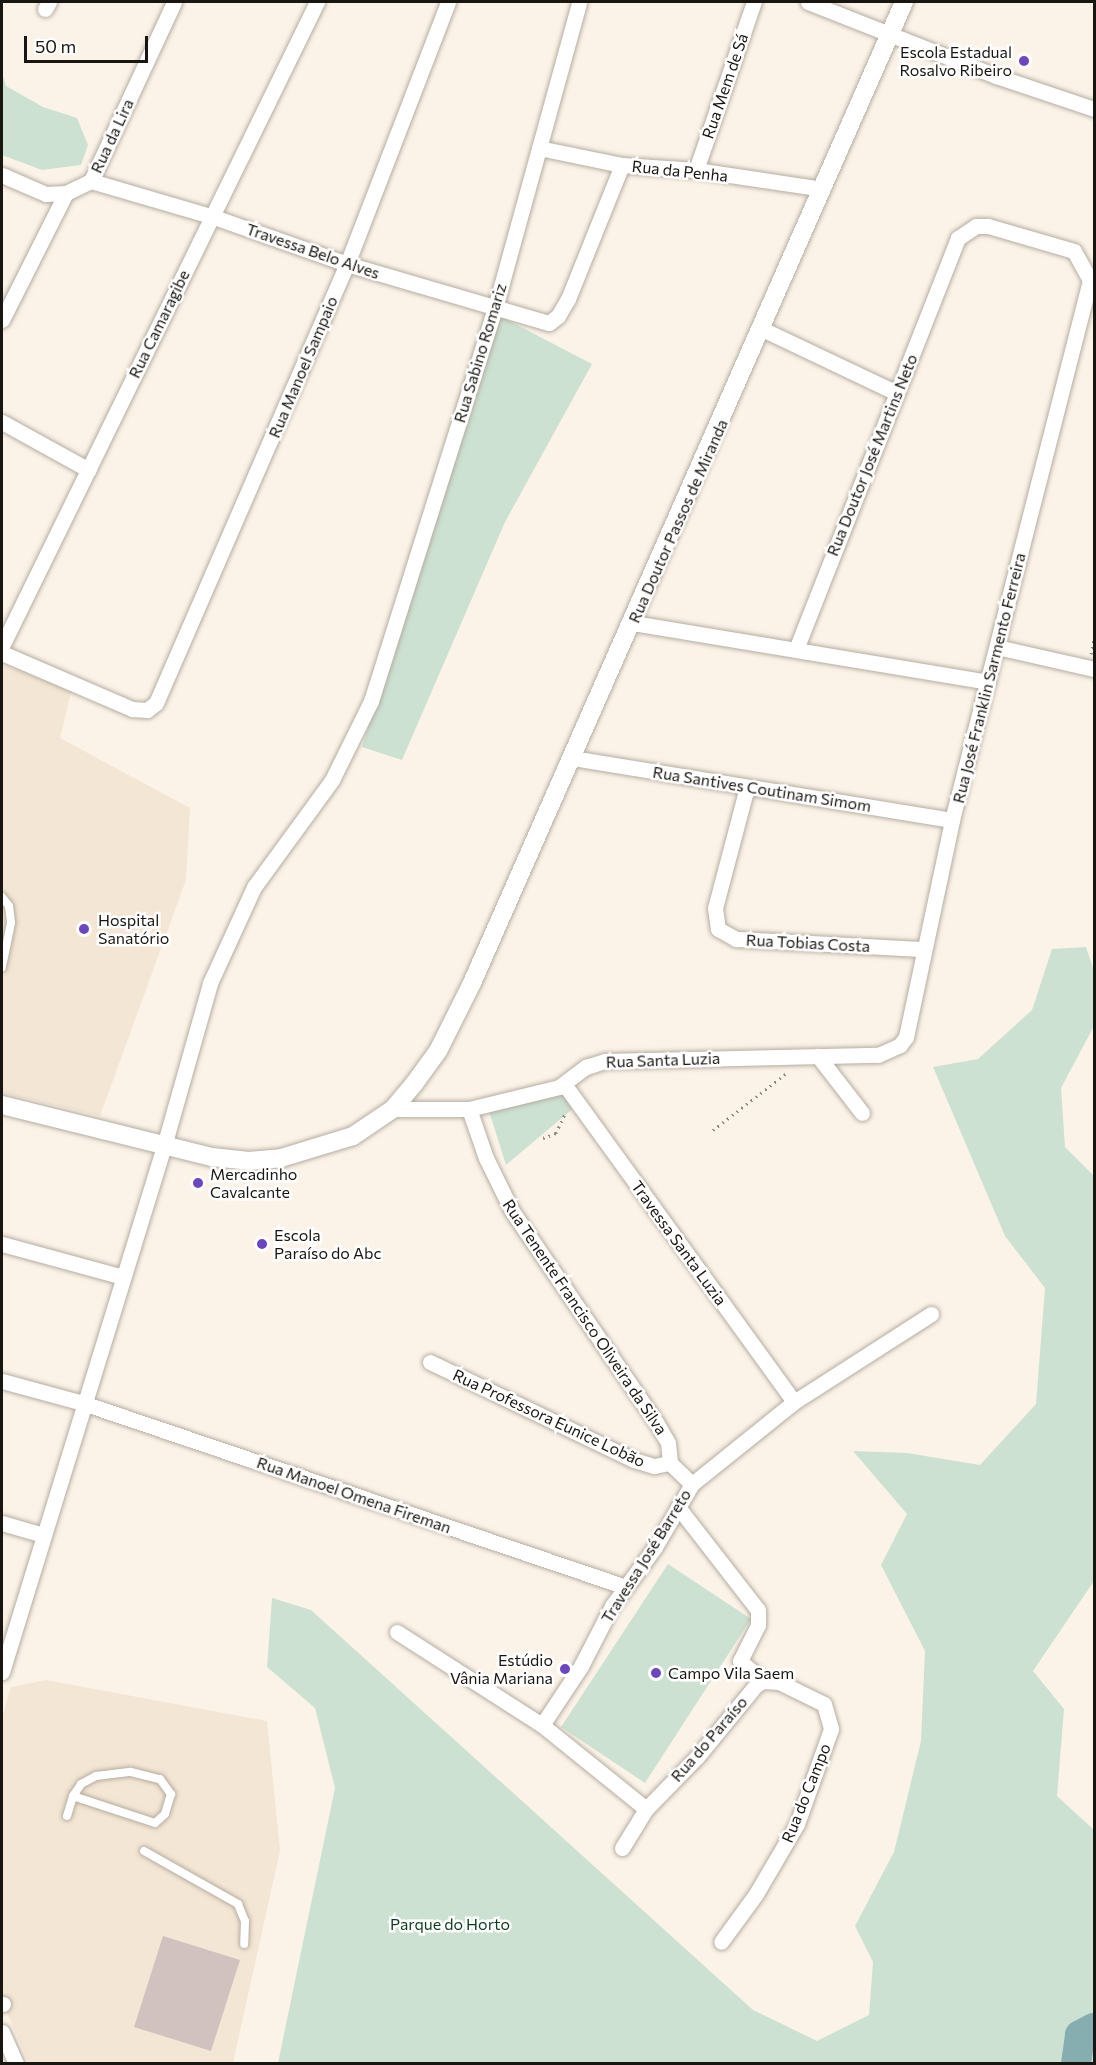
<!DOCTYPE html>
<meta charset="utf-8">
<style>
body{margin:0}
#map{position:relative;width:1096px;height:2065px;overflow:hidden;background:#fcf3e8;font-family:Commissioner,sans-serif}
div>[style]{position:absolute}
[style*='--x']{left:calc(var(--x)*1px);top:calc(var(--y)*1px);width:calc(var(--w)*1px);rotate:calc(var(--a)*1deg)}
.built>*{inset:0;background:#f4e6d4}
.green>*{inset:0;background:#cce1d1}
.river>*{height:30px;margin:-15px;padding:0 15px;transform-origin:15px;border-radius:15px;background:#86adb0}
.building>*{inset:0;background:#d1c2c0}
.path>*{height:3px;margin-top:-1.5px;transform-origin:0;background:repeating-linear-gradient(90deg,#8e8780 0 1.5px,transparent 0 6px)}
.roads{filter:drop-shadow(0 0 2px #b5ada2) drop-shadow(0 0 2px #b5ada2)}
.service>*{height:8px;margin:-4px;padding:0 4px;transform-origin:4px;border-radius:4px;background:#fff}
.minor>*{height:15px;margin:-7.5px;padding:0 7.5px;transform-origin:7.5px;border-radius:7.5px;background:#fff}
.tertiary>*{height:18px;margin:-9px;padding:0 9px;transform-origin:9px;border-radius:9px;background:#fff}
.dots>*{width:16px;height:16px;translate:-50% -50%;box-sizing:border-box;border:3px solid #fff;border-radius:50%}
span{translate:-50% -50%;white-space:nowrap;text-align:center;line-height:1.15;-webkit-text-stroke:5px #fff;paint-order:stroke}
.poi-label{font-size:16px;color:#191612}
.right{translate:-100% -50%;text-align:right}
.left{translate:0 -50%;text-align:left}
.street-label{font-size:16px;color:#191612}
.park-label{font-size:16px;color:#0c3d20}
.frame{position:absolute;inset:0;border:3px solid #191612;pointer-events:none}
.scale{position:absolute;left:24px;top:36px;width:124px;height:27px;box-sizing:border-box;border:3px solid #191612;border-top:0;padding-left:8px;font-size:18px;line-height:21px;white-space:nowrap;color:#191612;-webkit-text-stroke:4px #fff;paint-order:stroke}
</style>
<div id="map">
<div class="built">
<i style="clip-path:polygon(2px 665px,72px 689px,60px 738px,190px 808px,186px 880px,100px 1116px,2px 1093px)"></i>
<i style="clip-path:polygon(46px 1680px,267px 1721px,280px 1851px,233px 2063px,29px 2063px,2px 2001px,2px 1717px,11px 1687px)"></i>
</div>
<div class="green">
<i style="clip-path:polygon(2px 73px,6px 86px,43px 107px,77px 118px,88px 145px,81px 165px,42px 170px,2px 155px)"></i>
<i style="clip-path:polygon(496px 314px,592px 364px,505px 522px,402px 760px,362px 747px)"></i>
<i style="clip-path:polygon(1086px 947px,1094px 971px,1094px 1026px,1061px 1088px,1065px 1147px,1094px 1176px,1094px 1581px,1033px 1671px,1064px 1709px,1057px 1796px,1094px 1830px,1094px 2063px,278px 2063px,335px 1788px,315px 1708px,267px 1667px,272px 1598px,311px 1610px,753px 2010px,817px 2041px,869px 2015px,873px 1962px,855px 1926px,894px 1852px,921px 1741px,925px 1651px,881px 1565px,907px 1514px,853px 1451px,907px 1453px,980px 1465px,1036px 1404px,1045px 1288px,1005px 1236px,933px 1067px,978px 1059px,1032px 1010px,1052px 949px)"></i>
<i style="clip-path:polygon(568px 1091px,576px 1106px,506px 1165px,488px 1108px)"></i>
<i style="clip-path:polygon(668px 1564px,751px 1619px,645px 1783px,561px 1727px)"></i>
</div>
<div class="river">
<i style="--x:1076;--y:2064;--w:29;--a:-82"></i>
<i style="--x:1080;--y:2035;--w:16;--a:-27"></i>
</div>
<div class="building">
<i style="clip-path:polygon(163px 1936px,240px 1960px,211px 2051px,134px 2027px)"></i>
</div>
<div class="path">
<i style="--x:1091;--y:654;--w:16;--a:-79"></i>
<i style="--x:713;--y:1130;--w:95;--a:-37.7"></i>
<i style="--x:543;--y:1138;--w:14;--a:-21"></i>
<i style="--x:556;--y:1133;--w:23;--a:-65"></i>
</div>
<div class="roads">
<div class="service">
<i style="--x:2;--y:897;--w:11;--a:52"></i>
<i style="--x:9;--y:906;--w:17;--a:83"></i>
<i style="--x:11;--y:923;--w:45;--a:101.6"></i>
<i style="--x:67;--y:1816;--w:21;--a:-73"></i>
<i style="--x:73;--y:1796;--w:14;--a:-56"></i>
<i style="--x:81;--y:1784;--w:17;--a:-28"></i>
<i style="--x:96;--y:1776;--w:35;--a:-7"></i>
<i style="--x:131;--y:1772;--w:30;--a:14"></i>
<i style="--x:160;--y:1779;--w:19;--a:54"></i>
<i style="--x:171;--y:1794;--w:21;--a:107"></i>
<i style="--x:165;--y:1814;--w:13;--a:138"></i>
<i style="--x:155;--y:1823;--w:86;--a:-161.8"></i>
<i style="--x:144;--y:1851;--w:108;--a:29.4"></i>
<i style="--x:238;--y:1904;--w:18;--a:68"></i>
<i style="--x:245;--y:1921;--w:23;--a:92"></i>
</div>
<div class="minor">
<i style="--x:808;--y:2;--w:202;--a:21.5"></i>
<i style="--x:996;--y:76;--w:103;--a:18.6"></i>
<i style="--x:45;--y:9;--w:8;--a:-60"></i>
<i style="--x:539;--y:148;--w:85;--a:11.6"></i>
<i style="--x:622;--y:165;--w:74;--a:3.9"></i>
<i style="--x:696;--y:170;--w:128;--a:8.5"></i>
<i style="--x:696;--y:170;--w:178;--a:-71"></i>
<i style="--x:2;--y:175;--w:48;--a:23.4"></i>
<i style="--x:46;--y:194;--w:20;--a:-3"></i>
<i style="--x:91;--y:181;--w:125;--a:16.3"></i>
<i style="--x:211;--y:216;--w:144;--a:19.4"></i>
<i style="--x:347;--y:264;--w:210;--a:16.3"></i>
<i style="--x:549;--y:323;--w:11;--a:-38"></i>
<i style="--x:558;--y:316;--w:20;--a:-60"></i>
<i style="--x:568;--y:299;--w:144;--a:-68.1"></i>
<i style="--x:2;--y:320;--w:142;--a:-63.3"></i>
<i style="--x:66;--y:193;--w:28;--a:-26"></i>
<i style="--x:91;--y:181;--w:197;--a:-65.1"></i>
<i style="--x:762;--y:329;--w:149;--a:25.4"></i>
<i style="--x:2;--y:422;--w:99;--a:28.9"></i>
<i style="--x:633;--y:623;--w:360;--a:9.4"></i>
<i style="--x:2;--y:646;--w:717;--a:-63.94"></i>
<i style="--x:997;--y:647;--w:99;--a:12.8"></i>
<i style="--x:2;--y:653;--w:142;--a:23.3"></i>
<i style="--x:132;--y:709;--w:15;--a:4"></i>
<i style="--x:147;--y:710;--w:11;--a:-38"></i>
<i style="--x:156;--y:703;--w:479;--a:-66.5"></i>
<i style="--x:347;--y:264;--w:281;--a:-68.9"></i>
<i style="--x:573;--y:758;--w:384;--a:9.3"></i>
<i style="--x:747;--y:787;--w:125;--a:104.8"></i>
<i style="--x:715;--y:908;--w:21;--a:82"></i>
<i style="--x:718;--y:929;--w:21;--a:29"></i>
<i style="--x:736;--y:939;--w:186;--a:3.1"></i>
<i style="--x:818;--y:1056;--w:72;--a:52.3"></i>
<i style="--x:564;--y:1084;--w:392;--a:54.1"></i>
<i style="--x:393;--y:1109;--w:76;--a:0"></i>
<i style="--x:469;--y:1109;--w:93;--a:-13.7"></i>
<i style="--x:559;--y:1087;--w:34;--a:-37"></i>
<i style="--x:586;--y:1067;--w:20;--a:-18"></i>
<i style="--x:605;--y:1061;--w:273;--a:-1.3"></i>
<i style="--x:878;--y:1055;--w:24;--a:-24"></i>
<i style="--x:900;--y:1045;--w:10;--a:-53"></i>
<i style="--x:906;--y:1037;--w:222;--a:-78"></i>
<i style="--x:952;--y:820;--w:557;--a:-75.66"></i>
<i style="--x:1090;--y:280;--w:33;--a:-119"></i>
<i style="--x:1074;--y:251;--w:90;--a:-163.8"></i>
<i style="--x:988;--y:226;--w:12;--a:180"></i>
<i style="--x:976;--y:226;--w:22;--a:146"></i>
<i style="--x:958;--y:238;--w:442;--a:111.5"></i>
<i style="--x:469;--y:1109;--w:52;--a:70.9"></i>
<i style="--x:486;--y:1158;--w:59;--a:63.9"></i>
<i style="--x:512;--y:1211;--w:255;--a:55.7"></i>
<i style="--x:656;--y:1422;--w:24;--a:60"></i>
<i style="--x:668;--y:1443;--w:20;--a:84"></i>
<i style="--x:2;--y:1244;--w:122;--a:15.2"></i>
<i style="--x:430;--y:1362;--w:226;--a:25.7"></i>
<i style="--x:634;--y:1460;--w:21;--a:17"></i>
<i style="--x:654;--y:1466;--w:16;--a:-11"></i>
<i style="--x:2;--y:1381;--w:84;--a:15.2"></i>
<i style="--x:83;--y:1403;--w:573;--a:18.72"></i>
<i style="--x:670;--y:1463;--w:30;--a:44"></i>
<i style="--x:678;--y:1507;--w:130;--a:52.2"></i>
<i style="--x:758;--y:1610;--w:15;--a:90"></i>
<i style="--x:758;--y:1625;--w:40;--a:116.6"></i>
<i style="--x:740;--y:1661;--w:30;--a:41"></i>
<i style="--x:2;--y:1523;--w:43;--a:16.3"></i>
<i style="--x:397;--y:1632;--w:172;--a:32.7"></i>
<i style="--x:542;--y:1725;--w:134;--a:38.9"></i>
<i style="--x:2;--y:1672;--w:550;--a:-72.88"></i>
<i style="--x:164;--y:1146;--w:169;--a:-74.2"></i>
<i style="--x:210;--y:983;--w:106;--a:-65.4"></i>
<i style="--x:254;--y:887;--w:132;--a:-53.9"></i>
<i style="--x:332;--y:780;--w:88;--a:-63.7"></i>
<i style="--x:371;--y:701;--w:412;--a:-72.5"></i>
<i style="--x:495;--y:308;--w:317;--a:-74.6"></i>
<i style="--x:542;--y:1725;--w:71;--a:-56.5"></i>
<i style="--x:581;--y:1666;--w:68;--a:-62.7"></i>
<i style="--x:612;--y:1606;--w:73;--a:-53.9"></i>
<i style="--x:655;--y:1547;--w:73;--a:-59.6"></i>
<i style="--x:692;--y:1484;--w:131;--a:-38.8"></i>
<i style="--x:794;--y:1402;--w:163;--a:-32.7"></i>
<i style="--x:622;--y:1848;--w:46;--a:-58.4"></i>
<i style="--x:646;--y:1809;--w:73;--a:-45.6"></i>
<i style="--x:697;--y:1757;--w:93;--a:-50.7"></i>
<i style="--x:756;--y:1685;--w:8;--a:-30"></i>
<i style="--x:763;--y:1681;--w:16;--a:4"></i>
<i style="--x:779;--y:1682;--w:50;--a:26.1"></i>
<i style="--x:824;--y:1704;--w:26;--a:74"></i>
<i style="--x:831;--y:1729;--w:101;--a:109.7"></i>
<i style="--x:797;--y:1824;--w:81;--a:120.4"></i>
<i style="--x:756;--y:1894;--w:59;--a:126.1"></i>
<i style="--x:2;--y:2004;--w:1;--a:0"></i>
<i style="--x:2;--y:2032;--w:35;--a:66"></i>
</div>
<div class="tertiary">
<i style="--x:2;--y:1105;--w:216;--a:13.9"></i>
<i style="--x:212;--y:1157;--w:37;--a:6"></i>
<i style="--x:249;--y:1161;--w:32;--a:-5"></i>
<i style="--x:281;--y:1158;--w:75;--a:-17"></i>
<i style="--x:353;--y:1136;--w:48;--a:-34"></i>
<i style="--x:393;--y:1109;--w:33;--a:-50"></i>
<i style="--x:414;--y:1084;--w:41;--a:-54"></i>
<i style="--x:438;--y:1051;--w:76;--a:-63.4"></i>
<i style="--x:472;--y:983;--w:1072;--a:-66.23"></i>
</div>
</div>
<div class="dots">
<i style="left:1024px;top:61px;background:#6c46bf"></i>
<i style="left:84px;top:929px;background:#6c46bf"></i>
<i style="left:198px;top:1183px;background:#6c46bf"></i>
<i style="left:262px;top:1244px;background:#6c46bf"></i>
<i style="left:565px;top:1669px;background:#6c46bf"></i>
<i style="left:656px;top:1673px;background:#6c46bf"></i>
</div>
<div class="poi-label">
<span class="right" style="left:1012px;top:61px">Escola Estadual<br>Rosalvo Ribeiro</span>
<span class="left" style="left:98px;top:929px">Hospital<br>Sanatório</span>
<span class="left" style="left:210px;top:1183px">Mercadinho<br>Cavalcante</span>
<span class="left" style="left:274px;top:1244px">Escola<br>Paraíso do Abc</span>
<span class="right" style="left:553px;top:1669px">Estúdio<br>Vânia Mariana</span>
<span class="left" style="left:668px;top:1673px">Campo Vila Saem</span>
</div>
<div class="street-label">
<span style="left:725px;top:86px;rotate:-71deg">Rua Mem de Sá</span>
<span style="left:112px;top:136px;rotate:-65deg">Rua da Lira</span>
<span style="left:680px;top:171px;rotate:6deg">Rua da Penha</span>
<span style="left:313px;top:251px;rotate:19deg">Travessa Belo Alves</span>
<span style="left:159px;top:324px;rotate:-64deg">Rua Camaragibe</span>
<span style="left:480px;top:353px;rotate:-73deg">Rua Sabino Romariz</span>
<span style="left:303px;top:367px;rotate:-67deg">Rua Manoel Sampaio</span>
<span style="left:872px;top:455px;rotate:-68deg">Rua Doutor José Martins Neto</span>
<span style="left:678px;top:521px;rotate:-66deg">Rua Doutor Passos de Miranda</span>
<span style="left:989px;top:678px;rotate:-76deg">Rua José Franklin Sarmento Ferreira</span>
<span style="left:762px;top:789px;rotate:9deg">Rua Santives Coutinam Simom</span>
<span style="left:808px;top:943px;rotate:3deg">Rua Tobias Costa</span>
<span style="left:663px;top:1060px;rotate:-2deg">Rua Santa Luzia</span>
<span style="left:679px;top:1243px;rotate:54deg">Travessa Santa Luzia</span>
<span style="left:585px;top:1317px;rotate:56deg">Rua Tenente Francisco Oliveira da Silva</span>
<span style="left:549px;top:1418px;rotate:25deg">Rua Professora Eunice Lobão</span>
<span style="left:354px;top:1495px;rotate:19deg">Rua Manoel Omena Fireman</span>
<span style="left:646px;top:1556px;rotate:-58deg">Travessa José Barreto</span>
<span style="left:709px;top:1739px;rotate:-49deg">Rua do Paraíso</span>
<span style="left:806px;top:1793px;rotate:-68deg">Rua do Campo</span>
</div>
<div class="park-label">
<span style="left:450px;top:1924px">Parque do Horto</span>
</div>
<div class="frame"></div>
<div class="scale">50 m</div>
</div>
